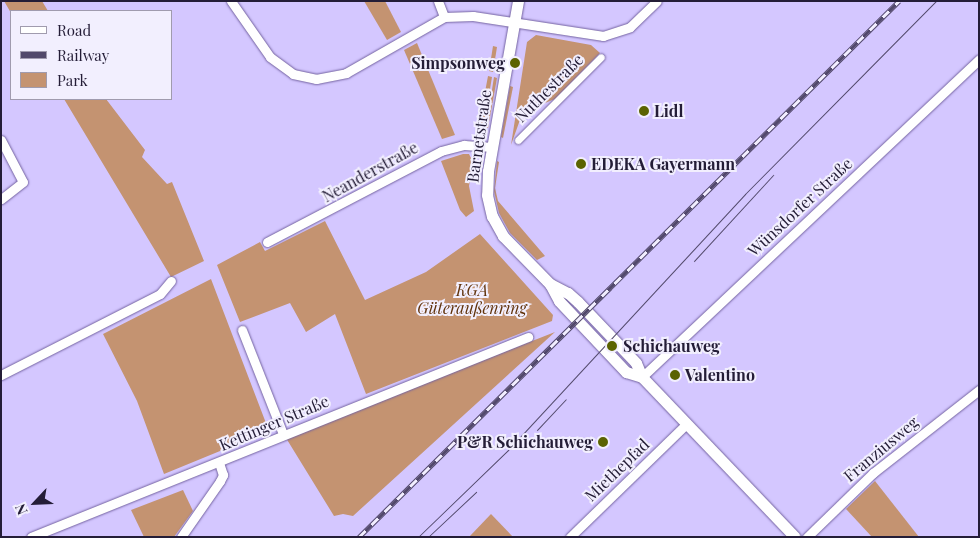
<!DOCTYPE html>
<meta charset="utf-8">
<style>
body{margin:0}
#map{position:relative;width:980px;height:538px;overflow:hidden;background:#d4c7ff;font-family:"Playfair Display",serif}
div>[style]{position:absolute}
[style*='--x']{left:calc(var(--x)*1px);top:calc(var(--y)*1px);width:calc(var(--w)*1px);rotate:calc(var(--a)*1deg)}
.green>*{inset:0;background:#c49371}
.roads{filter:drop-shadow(0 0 1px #7463a1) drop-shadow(0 0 1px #7463a1)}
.pedestrian>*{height:7px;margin:-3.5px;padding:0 3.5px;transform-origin:3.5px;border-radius:3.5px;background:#fff}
.minor>*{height:9px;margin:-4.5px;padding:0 4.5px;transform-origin:4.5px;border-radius:4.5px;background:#fff}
.tertiary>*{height:11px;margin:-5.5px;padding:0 5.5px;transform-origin:5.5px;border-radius:5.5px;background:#fff}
.tram>*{height:1px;margin:-0.5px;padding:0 0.5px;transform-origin:0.5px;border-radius:0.5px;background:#52496b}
.rail>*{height:5px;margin-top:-2.5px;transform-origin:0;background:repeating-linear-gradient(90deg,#f2effe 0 9px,#52496b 0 18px);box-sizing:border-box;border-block:1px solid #52496b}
.dots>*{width:14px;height:14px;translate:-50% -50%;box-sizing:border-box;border:2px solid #f2effe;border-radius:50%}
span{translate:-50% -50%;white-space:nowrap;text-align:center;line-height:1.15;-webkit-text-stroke:4px #f2effe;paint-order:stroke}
.poi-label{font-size:16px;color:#241d37;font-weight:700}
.right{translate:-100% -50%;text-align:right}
.left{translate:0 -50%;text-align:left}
.street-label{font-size:16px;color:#241d37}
.park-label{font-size:16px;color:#60320b;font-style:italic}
.frame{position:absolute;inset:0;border:2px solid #241d37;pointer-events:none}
.legend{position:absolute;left:10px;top:10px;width:162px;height:90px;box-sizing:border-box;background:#f2effe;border:1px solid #a09bae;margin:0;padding:6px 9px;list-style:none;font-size:15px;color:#241d37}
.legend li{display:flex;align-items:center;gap:10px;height:25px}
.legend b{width:25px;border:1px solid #a09bae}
.north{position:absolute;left:10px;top:478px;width:50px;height:50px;-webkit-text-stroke:4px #f2effe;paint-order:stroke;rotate:245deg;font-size:14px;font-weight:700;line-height:20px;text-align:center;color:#241d37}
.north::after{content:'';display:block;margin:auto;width:18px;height:22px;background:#241d37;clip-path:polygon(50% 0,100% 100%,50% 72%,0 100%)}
</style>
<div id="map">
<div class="green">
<i style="clip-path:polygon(4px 1px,42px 1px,48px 11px,11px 13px)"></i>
<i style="clip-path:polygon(364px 1px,385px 1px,401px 32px,387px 40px)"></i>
<i style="clip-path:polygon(536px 35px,591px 45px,600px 53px,555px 99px,530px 109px,521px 117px,511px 145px,527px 42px)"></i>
<i style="clip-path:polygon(417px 43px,455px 135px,442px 139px,404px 50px)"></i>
<i style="clip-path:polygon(493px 46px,497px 47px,493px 72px,489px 71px)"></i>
<i style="clip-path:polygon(488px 76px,492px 77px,483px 131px,478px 130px)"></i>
<i style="clip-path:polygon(494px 77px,497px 78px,488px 128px,486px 128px)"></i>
<i style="clip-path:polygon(510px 86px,513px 87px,503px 138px,501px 137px)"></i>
<i style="clip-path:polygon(64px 99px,106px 99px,145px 150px,142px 157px,167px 184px,172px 182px,204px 261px,171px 277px)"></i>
<i style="clip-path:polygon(463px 154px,469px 154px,473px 162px,469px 186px,474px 211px,466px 217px,460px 210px,441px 161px)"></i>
<i style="clip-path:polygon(497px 161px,499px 162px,495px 188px,498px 201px,545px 256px,537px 260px,510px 233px,499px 213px,494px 191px)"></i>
<i style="clip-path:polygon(325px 221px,365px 300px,426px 272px,480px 234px,553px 315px,552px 321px,366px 394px,335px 314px,306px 332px,290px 303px,240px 322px,217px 265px,260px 242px,265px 251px)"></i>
<i style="clip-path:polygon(211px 279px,269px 431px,164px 474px,137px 401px,103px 334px)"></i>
<i style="clip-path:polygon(555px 332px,353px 516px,343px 514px,334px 516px,286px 438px)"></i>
<i style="clip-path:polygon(875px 481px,919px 537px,872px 537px,846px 509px)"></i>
<i style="clip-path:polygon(183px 490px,193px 511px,174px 537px,144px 537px,131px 510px)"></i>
<i style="clip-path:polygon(491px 514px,513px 537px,469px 537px)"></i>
</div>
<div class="roads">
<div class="pedestrian">
<i style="--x:518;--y:140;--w:117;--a:-45"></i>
</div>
<div class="minor">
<i style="--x:231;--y:1;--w:68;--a:55.1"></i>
<i style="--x:270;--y:57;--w:29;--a:36"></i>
<i style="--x:293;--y:74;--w:24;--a:12"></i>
<i style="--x:316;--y:79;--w:31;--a:-11"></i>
<i style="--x:346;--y:73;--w:113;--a:-29.7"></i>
<i style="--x:444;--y:17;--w:29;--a:-2"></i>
<i style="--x:473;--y:16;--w:132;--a:8.7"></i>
<i style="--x:603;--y:36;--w:28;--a:-18"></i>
<i style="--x:630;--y:27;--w:37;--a:-44"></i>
<i style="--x:438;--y:1;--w:17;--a:69"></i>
<i style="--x:1;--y:140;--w:47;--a:62.4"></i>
<i style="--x:23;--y:182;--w:28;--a:142"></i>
<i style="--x:267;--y:242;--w:196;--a:-27.6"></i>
<i style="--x:441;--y:151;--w:24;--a:-15"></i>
<i style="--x:464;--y:145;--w:28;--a:4"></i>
<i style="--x:242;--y:330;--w:112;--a:68.5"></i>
<i style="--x:1;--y:375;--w:178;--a:-27"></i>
<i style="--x:160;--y:294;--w:17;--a:-50"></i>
<i style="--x:642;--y:377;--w:463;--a:-43.3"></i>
<i style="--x:31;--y:537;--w:536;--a:-21.92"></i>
<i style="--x:181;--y:537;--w:68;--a:-55.1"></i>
<i style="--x:220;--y:481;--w:7;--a:-63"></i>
<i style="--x:223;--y:475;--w:13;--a:-108"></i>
<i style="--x:570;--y:537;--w:162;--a:-44.2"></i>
<i style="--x:807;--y:537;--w:92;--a:-44.1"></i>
<i style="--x:873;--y:473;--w:135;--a:-38.1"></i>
</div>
<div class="tertiary">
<i style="--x:518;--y:1;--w:173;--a:100"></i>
<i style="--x:488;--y:171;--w:24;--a:92"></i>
<i style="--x:487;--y:195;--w:22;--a:77"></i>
<i style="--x:492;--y:216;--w:23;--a:61"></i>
<i style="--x:503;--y:236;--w:67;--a:45.6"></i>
<i style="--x:550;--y:284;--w:19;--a:62"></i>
<i style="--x:559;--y:301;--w:98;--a:46.7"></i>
<i style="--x:626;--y:372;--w:17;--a:17"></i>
<i style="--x:550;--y:284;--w:20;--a:27"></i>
<i style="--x:568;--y:293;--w:13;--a:42"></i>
<i style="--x:578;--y:302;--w:84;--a:46.4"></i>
<i style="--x:636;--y:363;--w:15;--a:67"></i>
<i style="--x:642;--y:377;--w:221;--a:46.3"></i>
</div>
</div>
<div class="tram">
<i style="--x:694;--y:261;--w:117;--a:-47.4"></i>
<i style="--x:537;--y:430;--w:42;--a:-46.9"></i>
<i style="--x:418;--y:537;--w:125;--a:-44"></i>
<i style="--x:508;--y:450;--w:349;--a:-47.2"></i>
<i style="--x:745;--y:194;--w:272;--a:-45.3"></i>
<i style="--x:428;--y:537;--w:66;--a:-43.2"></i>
</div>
<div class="rail">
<i style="--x:359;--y:537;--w:761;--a:-44.79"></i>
</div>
<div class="dots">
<i style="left:515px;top:63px;background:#5b6301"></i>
<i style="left:644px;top:111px;background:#5b6301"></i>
<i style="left:581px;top:164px;background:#5b6301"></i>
<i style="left:612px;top:346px;background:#5b6301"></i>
<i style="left:675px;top:375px;background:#5b6301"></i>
<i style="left:603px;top:442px;background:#5b6301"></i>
</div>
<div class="poi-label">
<span class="right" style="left:505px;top:63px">Simpsonweg</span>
<span class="left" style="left:654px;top:111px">Lidl</span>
<span class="left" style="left:591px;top:164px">EDEKA Gayermann</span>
<span class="left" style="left:623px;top:346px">Schichauweg</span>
<span class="left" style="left:685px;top:375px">Valentino</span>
<span class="right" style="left:593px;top:442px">P&amp;R Schichauweg</span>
</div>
<div class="street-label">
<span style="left:549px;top:88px;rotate:-45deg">Nuthestraße</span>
<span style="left:479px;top:136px;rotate:-82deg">Barnetstraße</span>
<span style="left:370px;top:172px;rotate:-29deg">Neanderstraße</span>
<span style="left:800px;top:207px;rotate:-43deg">Wünsdorfer Straße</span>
<span style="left:274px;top:423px;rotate:-23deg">Kettinger Straße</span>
<span style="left:881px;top:449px;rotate:-40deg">Franziusweg</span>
<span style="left:617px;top:470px;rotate:-44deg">Miethepfad</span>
</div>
<div class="park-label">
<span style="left:472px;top:299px">KGA<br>Güteraußenring</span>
</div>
<div class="frame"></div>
<ul class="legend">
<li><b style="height:6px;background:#fff"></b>Road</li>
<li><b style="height:6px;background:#52496b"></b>Railway</li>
<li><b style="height:14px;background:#c49371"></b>Park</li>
</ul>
<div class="north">N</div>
</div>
